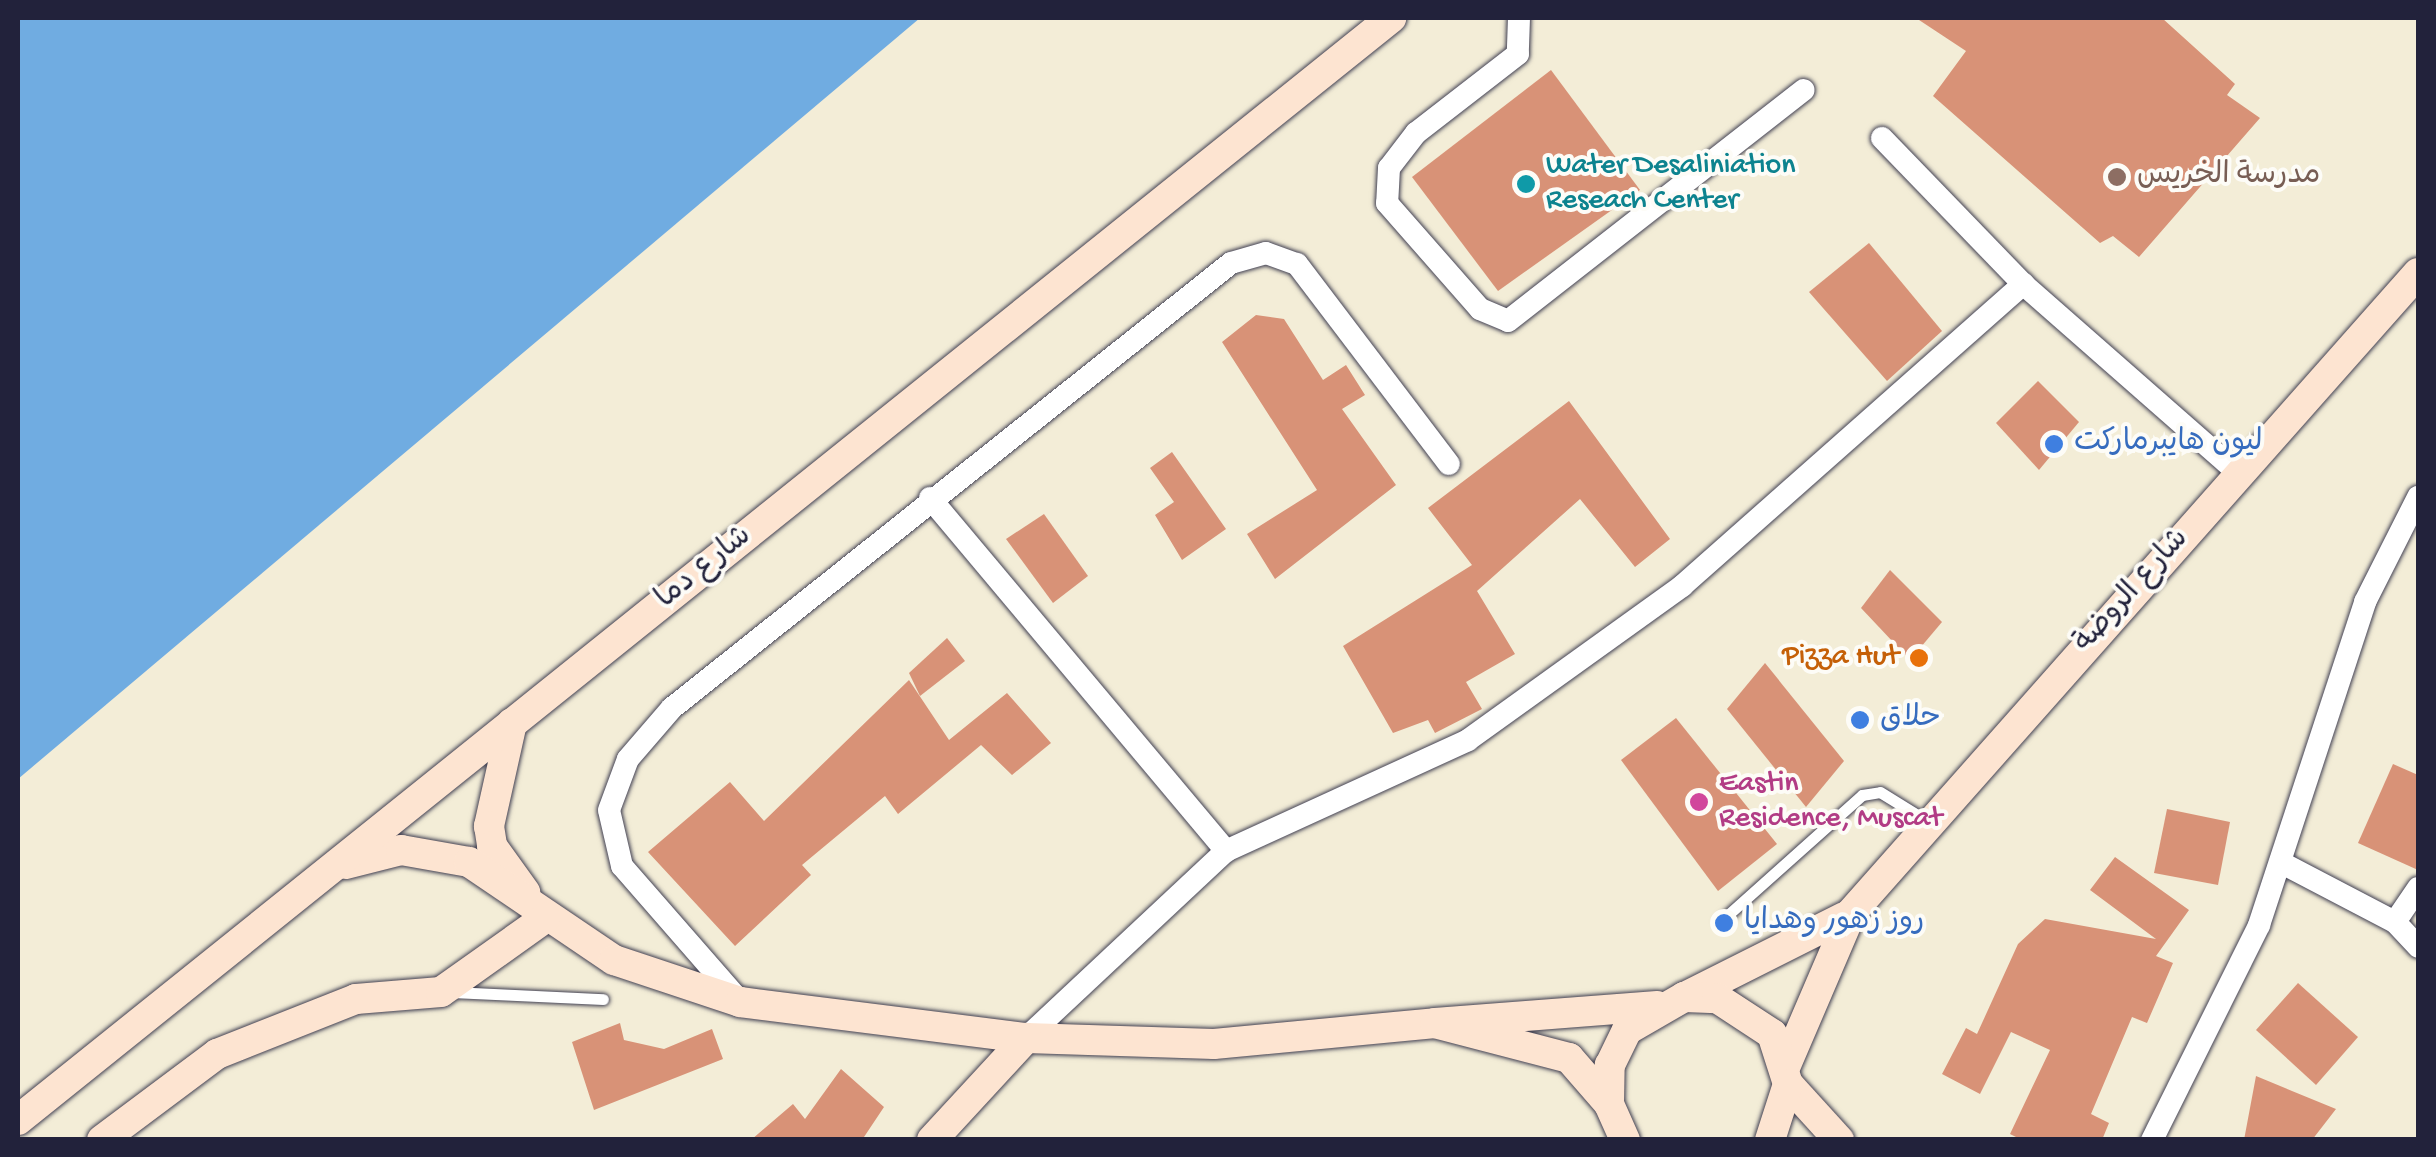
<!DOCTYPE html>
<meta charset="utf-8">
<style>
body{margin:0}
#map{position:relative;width:2436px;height:1157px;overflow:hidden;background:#f3edd7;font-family:"Gochi Hand","Playpen Sans Arabic",sans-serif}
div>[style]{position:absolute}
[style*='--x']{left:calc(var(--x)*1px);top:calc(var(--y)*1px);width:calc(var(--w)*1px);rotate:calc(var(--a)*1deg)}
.water>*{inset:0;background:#70ace1}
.building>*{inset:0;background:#d89277}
.roads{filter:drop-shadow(0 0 2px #414052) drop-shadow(0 0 2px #414052)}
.lane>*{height:11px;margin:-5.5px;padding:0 5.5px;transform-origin:5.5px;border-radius:5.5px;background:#fff}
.street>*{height:22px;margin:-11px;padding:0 11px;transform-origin:11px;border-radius:11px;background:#fff}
.secondary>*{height:30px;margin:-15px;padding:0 15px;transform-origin:15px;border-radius:15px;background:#fde4d1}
.dots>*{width:28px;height:28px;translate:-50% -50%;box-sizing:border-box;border:5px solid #fdfcf7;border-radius:50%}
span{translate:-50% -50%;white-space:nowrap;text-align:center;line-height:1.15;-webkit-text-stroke:8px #fdfcf7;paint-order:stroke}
.culture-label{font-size:30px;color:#0d838f}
.left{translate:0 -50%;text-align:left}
.education-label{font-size:30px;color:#785e54}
.shop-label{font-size:30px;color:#366cbe}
.street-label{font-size:30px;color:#22223b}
.food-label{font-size:30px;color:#c56008}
.right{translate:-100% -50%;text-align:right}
.hotel-label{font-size:30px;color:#b23c85}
.frame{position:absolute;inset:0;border:20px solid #22223b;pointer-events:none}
</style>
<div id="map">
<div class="water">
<i style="clip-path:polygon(18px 18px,920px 18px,18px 779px)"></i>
</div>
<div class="building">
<i style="clip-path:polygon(1916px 18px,2162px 18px,2235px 84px,2227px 95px,2260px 118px,2139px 257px,2113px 236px,2100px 243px,1933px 96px,1966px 51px)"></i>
<i style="clip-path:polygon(1551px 70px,1640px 190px,1498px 291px,1412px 177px)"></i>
<i style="clip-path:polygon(1869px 243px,1942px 331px,1887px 381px,1809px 292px)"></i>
<i style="clip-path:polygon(1256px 315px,1284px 319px,1323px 380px,1346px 365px,1365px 395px,1342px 409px,1396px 485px,1275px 579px,1247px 534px,1317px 490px,1222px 342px)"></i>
<i style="clip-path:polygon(2038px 381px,2079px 422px,2039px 470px,1996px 423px)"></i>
<i style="clip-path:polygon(1569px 401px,1670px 539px,1635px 567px,1580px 499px,1477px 591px,1515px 654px,1466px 682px,1482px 709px,1435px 733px,1428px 720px,1393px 733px,1343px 646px,1472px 565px,1428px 508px)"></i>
<i style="clip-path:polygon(1172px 452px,1226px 529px,1182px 560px,1155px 515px,1174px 502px,1150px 468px)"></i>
<i style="clip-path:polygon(1044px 514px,1088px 576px,1053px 603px,1006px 539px)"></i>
<i style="clip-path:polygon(1890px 570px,1942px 622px,1910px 660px,1861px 608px)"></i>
<i style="clip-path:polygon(947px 638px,965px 661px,920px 696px,909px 673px)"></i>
<i style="clip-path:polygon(1765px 663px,1844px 761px,1806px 807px,1727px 709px)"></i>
<i style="clip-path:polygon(909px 680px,949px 740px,1007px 693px,1051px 743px,1012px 775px,981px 745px,898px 814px,885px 796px,802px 865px,811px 875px,735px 946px,648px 852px,730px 782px,764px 821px)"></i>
<i style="clip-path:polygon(1676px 718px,1777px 844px,1718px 891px,1621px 760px)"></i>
<i style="clip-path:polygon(2393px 764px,2418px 775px,2418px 870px,2358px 843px)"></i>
<i style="clip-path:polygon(2167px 809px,2230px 822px,2218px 885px,2154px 873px)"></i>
<i style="clip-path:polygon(2115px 857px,2189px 910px,2156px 956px,2173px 963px,2147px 1023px,2132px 1017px,2091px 1114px,2109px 1123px,2102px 1140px,2022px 1140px,2010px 1134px,2050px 1050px,2011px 1032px,1980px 1094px,1942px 1074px,1966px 1028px,1977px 1034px,2018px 944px,2045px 919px,2156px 939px,2090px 890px)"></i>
<i style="clip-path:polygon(2298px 983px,2358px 1037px,2316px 1085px,2256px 1030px)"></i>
<i style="clip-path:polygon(620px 1023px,624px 1040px,664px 1049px,712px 1029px,723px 1059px,594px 1110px,572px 1042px)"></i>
<i style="clip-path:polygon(841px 1069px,884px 1107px,862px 1140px,751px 1140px,793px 1104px,805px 1119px)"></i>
<i style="clip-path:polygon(2256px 1076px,2292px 1091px,2336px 1109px,2312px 1140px,2244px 1140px)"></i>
</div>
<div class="roads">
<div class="lane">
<i style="--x:1721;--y:921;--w:189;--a:-41.8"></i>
<i style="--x:1862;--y:795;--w:18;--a:-9"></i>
<i style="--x:1880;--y:792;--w:55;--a:31.7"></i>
<i style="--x:452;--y:992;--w:151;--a:2.7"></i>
</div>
<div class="street">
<i style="--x:1519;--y:18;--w:36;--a:92"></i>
<i style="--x:1518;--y:54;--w:129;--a:142.2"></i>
<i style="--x:1416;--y:133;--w:44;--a:127.6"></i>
<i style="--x:1389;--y:168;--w:35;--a:93"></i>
<i style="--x:1387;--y:203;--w:141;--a:48.7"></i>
<i style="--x:1480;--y:309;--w:30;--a:23"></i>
<i style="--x:1508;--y:321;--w:375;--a:-38"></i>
<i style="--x:1882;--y:138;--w:203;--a:46"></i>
<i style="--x:2023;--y:284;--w:288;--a:41.3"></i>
<i style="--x:930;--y:498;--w:461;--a:50"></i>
<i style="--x:2280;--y:862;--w:130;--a:27.6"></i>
<i style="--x:2395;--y:922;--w:34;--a:47"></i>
<i style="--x:2395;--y:922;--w:41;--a:-55.9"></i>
<i style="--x:738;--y:999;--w:176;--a:-131.1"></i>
<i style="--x:622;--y:866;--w:57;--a:-103.1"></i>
<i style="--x:609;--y:810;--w:54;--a:-69.6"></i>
<i style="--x:628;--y:759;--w:67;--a:-49.2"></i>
<i style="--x:672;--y:708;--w:714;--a:-38.52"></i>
<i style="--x:1231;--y:263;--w:36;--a:-16"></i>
<i style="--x:1266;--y:253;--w:33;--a:20"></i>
<i style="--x:1297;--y:264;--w:251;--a:52.8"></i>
<i style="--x:1026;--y:1038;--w:274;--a:-43.1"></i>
<i style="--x:1226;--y:851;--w:266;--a:-24.6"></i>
<i style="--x:1468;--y:740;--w:264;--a:-35.7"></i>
<i style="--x:1682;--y:586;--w:456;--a:-41.5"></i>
<i style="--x:2152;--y:1140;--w:240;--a:-63.5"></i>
<i style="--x:2259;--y:925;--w:340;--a:-71.8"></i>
<i style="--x:2365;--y:602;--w:118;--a:-63.2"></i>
</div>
<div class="secondary">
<i style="--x:512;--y:723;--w:106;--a:102.6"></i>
<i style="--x:489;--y:826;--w:20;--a:81"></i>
<i style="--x:492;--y:846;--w:57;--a:54.3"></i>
<i style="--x:346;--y:864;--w:57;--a:-14.3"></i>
<i style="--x:401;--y:850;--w:69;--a:10"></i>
<i style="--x:469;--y:862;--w:175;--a:34.1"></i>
<i style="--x:614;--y:960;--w:133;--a:18.4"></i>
<i style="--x:740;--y:1002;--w:288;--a:7.2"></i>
<i style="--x:1026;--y:1038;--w:188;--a:1.8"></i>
<i style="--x:1214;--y:1044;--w:222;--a:-5.4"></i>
<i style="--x:1689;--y:995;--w:174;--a:-26.7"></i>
<i style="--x:1786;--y:1065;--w:165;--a:-66.8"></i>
<i style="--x:1851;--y:913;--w:855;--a:-48.46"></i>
<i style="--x:1788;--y:1084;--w:76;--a:47.7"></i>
<i style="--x:1609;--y:1104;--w:61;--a:-131"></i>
<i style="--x:1569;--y:1058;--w:138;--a:-165.4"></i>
<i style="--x:1435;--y:1023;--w:223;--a:-4.4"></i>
<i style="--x:18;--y:1120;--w:1761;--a:-38.75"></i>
<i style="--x:102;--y:1140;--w:144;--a:-36.8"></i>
<i style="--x:217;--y:1054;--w:149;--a:-21.6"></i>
<i style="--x:356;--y:999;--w:85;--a:-4.7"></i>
<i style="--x:441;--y:992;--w:128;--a:-35.4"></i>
<i style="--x:932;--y:1140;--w:139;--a:-47.3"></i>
<i style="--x:1625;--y:1140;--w:39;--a:-114"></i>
<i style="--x:1609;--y:1104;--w:39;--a:-89"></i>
<i style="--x:1610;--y:1065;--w:39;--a:-64"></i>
<i style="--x:1627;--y:1030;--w:66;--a:-30.1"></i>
<i style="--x:1684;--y:997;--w:33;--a:2"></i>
<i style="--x:1717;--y:998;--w:66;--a:33.2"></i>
<i style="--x:1772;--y:1034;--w:52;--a:72.3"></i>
<i style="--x:1788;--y:1084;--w:59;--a:107.8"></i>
</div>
</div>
<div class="dots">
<i style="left:2117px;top:177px;background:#8d6e63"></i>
<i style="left:1526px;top:184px;background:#0f9aa8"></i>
<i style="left:2054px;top:444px;background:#3f7fe0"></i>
<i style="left:1919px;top:658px;background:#e8710a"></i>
<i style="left:1860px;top:720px;background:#3f7fe0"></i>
<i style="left:1699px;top:802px;background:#d1479c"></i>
<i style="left:1724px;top:923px;background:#3f7fe0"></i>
</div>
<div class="culture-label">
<span class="left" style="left:1546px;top:184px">Water Desaliniation<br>Reseach Center</span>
</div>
<div class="education-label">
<span class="left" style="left:2137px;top:177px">مدرسة الخريس</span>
</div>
<div class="shop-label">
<span class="left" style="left:2074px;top:444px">ليون هايبرماركت</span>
<span class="left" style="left:1880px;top:720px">حلاق</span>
<span class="left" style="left:1744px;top:923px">روز زهور وهدايا</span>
</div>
<div class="street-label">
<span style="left:705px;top:569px;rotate:-39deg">شارع دما</span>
<span style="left:2133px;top:592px;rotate:-48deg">شارع الروضة</span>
</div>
<div class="food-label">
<span class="right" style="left:1899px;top:658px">Pizza Hut</span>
</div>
<div class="hotel-label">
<span class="left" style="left:1719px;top:802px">Eastin<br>Residence, Muscat</span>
</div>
<div class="frame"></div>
</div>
